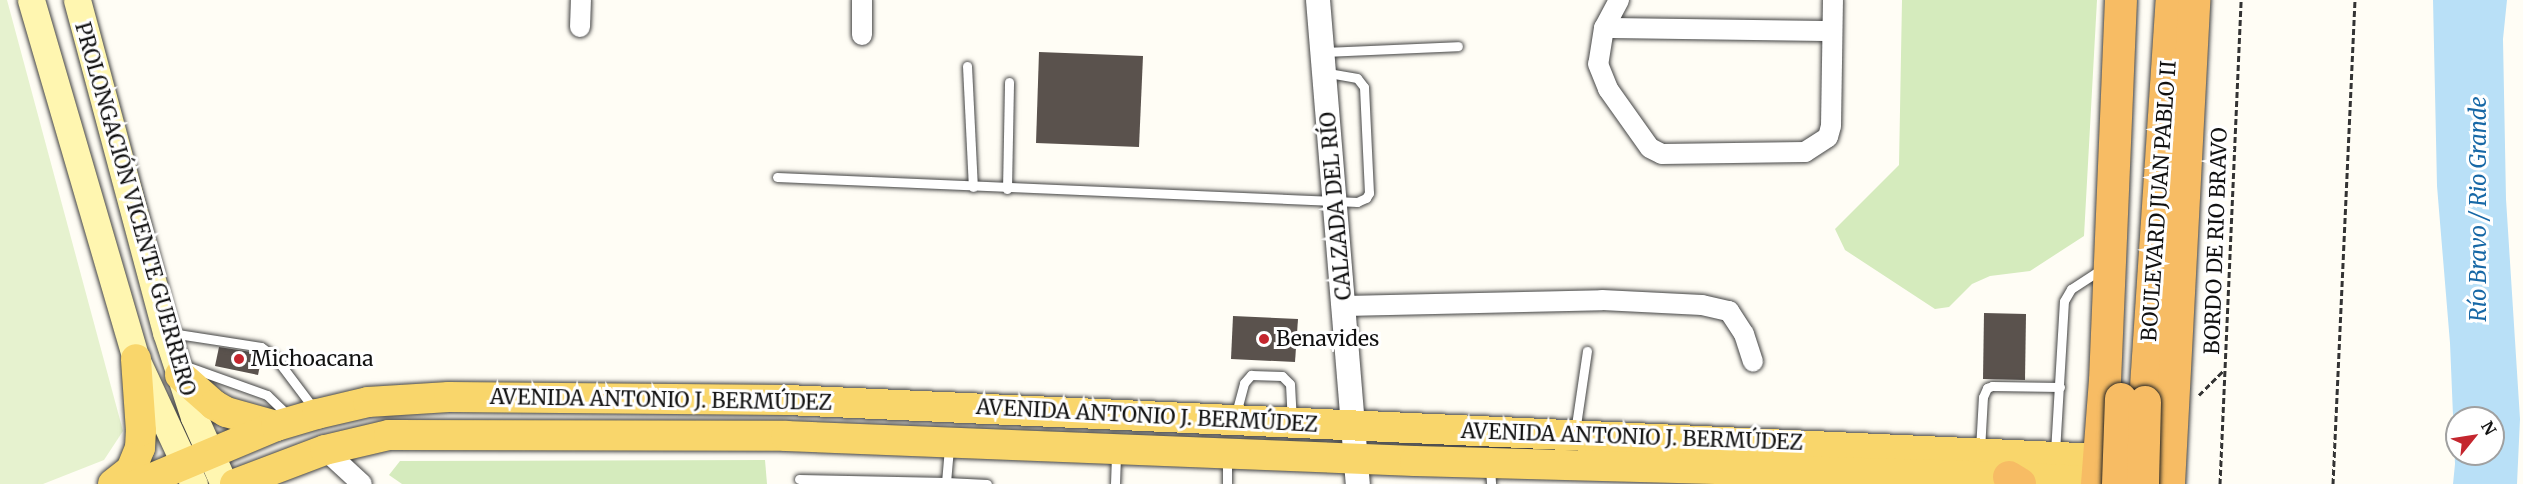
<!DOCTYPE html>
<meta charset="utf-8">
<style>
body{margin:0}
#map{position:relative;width:2523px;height:484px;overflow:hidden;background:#fffdf5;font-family:Merriweather,serif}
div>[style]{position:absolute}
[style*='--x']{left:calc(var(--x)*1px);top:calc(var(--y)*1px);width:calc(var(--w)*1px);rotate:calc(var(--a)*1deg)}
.green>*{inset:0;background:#d5ebbd}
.pitch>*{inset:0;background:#e6f2cf}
.water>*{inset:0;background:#b9e0f7}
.building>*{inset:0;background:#5a524d}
.path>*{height:3px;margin-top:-1.5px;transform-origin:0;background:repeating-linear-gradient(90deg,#333 0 6px,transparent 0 9px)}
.roads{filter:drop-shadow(0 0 2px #444) drop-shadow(0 0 2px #444)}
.service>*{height:9px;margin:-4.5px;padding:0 4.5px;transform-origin:4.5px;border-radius:4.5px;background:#fff}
.minor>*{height:20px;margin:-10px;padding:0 10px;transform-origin:10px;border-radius:10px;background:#fff}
.tertiary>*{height:24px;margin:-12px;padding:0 12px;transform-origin:12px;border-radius:12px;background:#fff}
.secondary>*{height:27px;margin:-13.5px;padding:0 13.5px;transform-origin:13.5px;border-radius:13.5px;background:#fff6b0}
.primary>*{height:30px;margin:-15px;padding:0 15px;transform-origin:15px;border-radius:15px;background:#f9d66b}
.trunk>*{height:32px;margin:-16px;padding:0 16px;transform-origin:16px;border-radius:16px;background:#f7bc64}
.bridges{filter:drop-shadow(0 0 2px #222) drop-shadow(0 0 2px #222)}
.trunk-bridge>*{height:32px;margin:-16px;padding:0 16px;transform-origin:16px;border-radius:16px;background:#f7bc64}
.dots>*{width:16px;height:16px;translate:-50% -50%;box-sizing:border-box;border:3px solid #fff;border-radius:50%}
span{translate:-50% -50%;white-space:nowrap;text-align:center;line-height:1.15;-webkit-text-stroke:6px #fff;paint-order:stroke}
.street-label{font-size:21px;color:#111}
.poi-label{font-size:21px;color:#111}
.left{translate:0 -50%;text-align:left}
.water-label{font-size:22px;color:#1768a6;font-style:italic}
.north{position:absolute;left:2445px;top:406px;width:60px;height:60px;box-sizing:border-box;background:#fff;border:2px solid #a0a0a0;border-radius:50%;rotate:60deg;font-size:16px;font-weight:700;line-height:24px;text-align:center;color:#111}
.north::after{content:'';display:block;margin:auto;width:21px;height:27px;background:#c4262e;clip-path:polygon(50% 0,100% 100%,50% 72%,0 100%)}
</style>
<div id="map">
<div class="green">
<i style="clip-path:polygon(1902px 0,2097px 0,2084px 236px,2030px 271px,1990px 276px,1972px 284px,1949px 307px,1935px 309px,1845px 250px,1835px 229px,1899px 165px)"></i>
<i style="clip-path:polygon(765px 460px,767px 484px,402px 484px,389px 475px,400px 461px)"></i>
</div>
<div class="pitch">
<i style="clip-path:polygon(0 0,7px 0,123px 431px,104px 460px,43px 484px,0 484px)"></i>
</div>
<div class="water">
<i style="clip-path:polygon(evenodd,2433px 0,2507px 0,2503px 39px,2506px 199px,2520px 419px,2517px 484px,2453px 484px,2455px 464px,2450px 343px,2437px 186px,2433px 0,2457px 418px,2493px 418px,2493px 454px,2457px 454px,2457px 418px)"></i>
</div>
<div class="building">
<i style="clip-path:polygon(1039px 52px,1143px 56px,1139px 147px,1036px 143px)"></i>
<i style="clip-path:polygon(1984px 313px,2026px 314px,2025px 380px,1983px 379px)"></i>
<i style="clip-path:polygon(1233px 316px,1298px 319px,1295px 362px,1231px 359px)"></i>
<i style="clip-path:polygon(219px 347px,258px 353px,262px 356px,258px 375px,215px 366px)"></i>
</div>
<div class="path">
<i style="--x:2199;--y:395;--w:35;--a:-45"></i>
<i style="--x:2220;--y:484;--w:484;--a:-87.5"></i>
<i style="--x:2333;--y:484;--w:484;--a:-87.4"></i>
</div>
<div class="roads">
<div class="service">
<i style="--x:1323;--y:52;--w:135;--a:-2.5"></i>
<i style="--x:967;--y:66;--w:121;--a:87.2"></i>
<i style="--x:777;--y:177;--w:581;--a:2.47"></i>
<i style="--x:1357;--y:202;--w:10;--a:-24"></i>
<i style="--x:1366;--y:198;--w:6;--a:-59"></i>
<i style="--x:1369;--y:193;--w:106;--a:-92.7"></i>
<i style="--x:1364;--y:87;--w:11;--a:-128"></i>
<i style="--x:1357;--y:78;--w:34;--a:-170"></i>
<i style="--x:1007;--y:189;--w:107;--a:-88.9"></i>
<i style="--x:171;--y:333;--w:91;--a:8.8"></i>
<i style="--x:261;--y:347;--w:17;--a:36"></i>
<i style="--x:275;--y:357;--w:66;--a:53"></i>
<i style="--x:186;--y:366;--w:86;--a:19.7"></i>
<i style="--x:267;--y:395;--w:32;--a:44"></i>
<i style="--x:1235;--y:417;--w:35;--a:-75"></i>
<i style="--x:1244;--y:383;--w:11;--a:-49"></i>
<i style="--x:1251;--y:375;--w:31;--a:2"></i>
<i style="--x:1282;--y:376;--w:11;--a:45"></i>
<i style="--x:1290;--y:384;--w:33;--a:87"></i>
<i style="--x:1575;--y:432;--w:82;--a:-81.6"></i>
<i style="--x:949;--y:448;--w:34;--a:95"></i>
<i style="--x:946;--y:482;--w:41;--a:2.8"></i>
<i style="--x:1980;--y:450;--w:53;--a:-86.8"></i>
<i style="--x:1983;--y:397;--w:10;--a:-66"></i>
<i style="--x:1987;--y:388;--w:5;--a:-22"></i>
<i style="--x:1992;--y:386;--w:68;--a:0.8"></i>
<i style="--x:2055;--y:452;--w:151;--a:-86.6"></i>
<i style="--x:2064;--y:301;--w:14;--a:-60"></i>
<i style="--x:2071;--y:289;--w:37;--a:-33"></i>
<i style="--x:1490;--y:468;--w:16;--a:86"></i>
<i style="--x:799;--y:479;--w:147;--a:1.2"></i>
<i style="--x:1115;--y:484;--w:30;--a:-88"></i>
<i style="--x:1227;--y:484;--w:25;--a:-90"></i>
</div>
<div class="minor">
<i style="--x:1619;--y:0;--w:32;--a:118"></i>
<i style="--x:1604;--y:28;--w:36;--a:99"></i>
<i style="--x:1598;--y:64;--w:27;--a:68"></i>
<i style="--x:1608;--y:89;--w:72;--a:54.6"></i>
<i style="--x:1650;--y:148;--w:13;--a:27"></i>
<i style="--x:1662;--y:154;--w:143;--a:-0.8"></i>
<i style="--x:1805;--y:152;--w:27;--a:-33"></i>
<i style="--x:1828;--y:137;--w:11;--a:-75"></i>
<i style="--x:1831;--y:126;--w:126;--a:-89.1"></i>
<i style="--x:580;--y:27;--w:27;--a:-88"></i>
<i style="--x:1604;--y:28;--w:228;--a:0.8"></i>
<i style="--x:862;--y:35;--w:35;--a:-90"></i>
<i style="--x:1345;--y:306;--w:257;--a:-1.3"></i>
<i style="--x:1602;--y:300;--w:100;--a:2.9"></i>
<i style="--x:1702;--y:305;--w:28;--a:13"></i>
<i style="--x:1729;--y:311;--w:27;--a:57"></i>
<i style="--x:1744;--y:334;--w:29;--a:72"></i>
<i style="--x:325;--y:450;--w:50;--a:42.6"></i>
</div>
<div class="tertiary">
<i style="--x:1318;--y:0;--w:486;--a:85.3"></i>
</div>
<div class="secondary">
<i style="--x:31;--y:0;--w:374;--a:73.7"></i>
<i style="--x:136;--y:359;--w:138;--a:65.1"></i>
<i style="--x:77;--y:0;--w:344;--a:75"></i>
<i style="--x:166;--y:332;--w:89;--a:71.8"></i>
<i style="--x:194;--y:417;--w:73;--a:65.9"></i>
</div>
<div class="primary">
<i style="--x:180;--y:375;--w:45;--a:41.4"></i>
<i style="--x:214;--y:405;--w:14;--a:30"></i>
<i style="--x:226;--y:412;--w:52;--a:15.6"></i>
<i style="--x:113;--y:484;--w:23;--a:-38"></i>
<i style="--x:131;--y:470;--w:24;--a:-68"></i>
<i style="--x:140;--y:448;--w:17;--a:-87"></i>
<i style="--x:141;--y:431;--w:72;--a:-94"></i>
<i style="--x:138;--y:484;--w:150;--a:-22.8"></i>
<i style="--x:276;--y:426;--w:43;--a:-16.3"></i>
<i style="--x:317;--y:414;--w:52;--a:-13.2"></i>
<i style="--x:368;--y:402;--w:81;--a:-3.5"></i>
<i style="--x:449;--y:397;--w:338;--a:0.5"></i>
<i style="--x:787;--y:400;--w:1339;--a:2.57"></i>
<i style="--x:235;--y:484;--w:96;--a:-20.7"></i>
<i style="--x:325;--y:450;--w:66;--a:-13.2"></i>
<i style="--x:389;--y:435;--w:397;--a:0.1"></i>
<i style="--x:786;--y:436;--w:629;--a:2.28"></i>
<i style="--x:1415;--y:461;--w:594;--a:1.54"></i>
<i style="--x:2009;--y:477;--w:113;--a:3"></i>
</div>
<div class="trunk">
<i style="--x:2145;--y:402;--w:403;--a:-86.2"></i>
<i style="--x:2009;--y:477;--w:13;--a:32"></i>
<i style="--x:2097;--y:484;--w:103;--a:-85.6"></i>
<i style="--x:2105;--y:381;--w:381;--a:-87.6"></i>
<i style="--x:2169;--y:484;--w:485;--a:-87"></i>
</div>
</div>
<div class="bridges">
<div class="trunk-bridge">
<i style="--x:2118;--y:484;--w:85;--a:-88"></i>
<i style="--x:2143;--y:484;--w:82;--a:-88.6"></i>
</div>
</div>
<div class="dots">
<i style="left:1264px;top:339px;background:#c4262e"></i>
<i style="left:239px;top:359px;background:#c4262e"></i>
</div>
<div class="street-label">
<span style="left:2159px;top:201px;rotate:-86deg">BOULEVARD JUAN PABLO II</span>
<span style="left:1336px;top:206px;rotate:-95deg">CALZADA DEL RÍO</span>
<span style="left:135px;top:209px;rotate:74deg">PROLONGACIÓN VICENTE GUERRERO</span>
<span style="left:2216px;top:241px;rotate:-88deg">BORDO DE RIO BRAVO</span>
<span style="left:661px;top:400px;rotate:1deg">AVENIDA ANTONIO J. BERMÚDEZ</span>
<span style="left:1147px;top:416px;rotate:3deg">AVENIDA ANTONIO J. BERMÚDEZ</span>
<span style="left:1632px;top:437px;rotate:2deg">AVENIDA ANTONIO J. BERMÚDEZ</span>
</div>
<div class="poi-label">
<span class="left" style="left:1276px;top:339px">Benavides</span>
<span class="left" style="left:251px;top:359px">Michoacana</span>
</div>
<div class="water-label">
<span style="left:2479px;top:209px;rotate:-90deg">Río Bravo / Rio Grande</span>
</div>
<div class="north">N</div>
</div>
